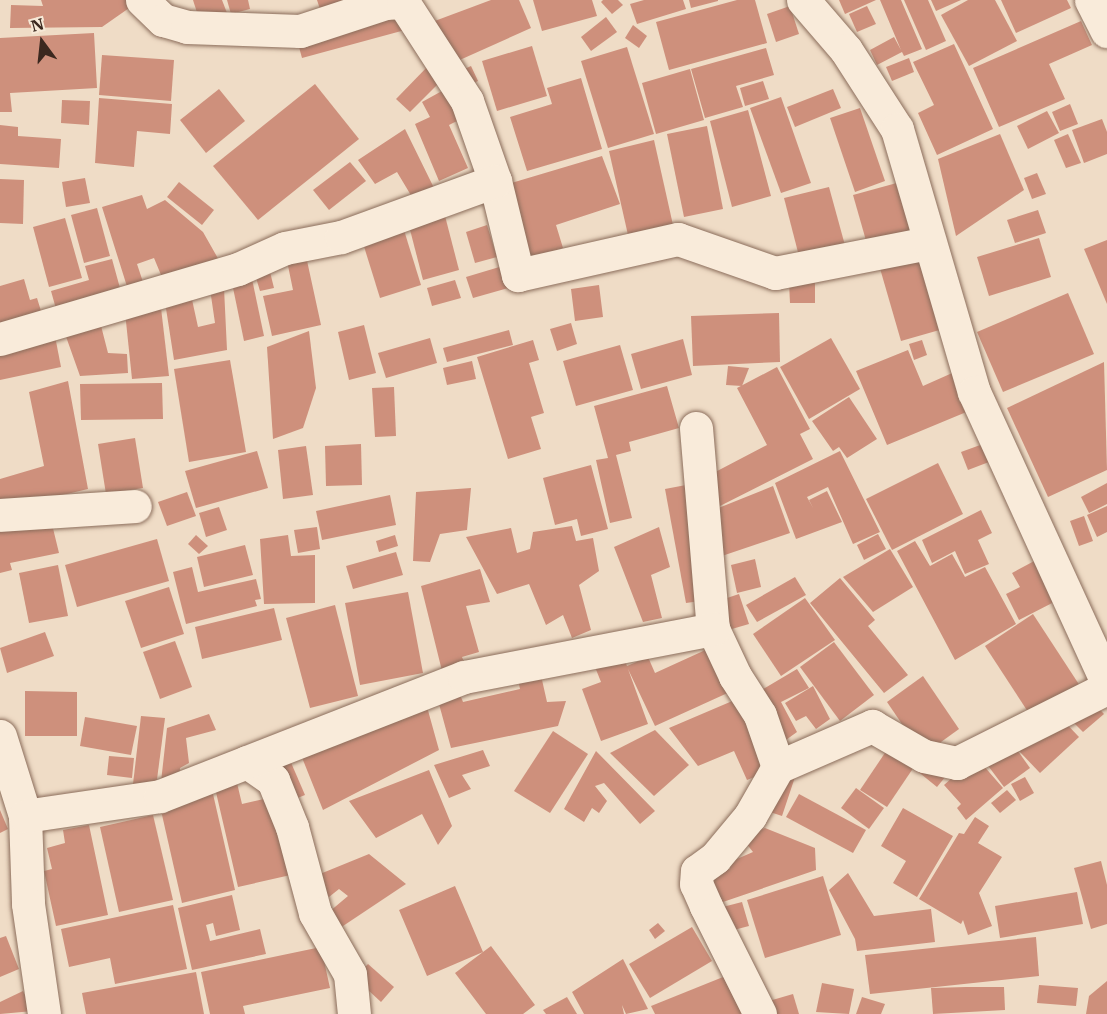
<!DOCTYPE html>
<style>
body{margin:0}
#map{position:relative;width:1107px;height:1014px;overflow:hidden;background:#efdcc6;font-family:"IBM Plex Serif",serif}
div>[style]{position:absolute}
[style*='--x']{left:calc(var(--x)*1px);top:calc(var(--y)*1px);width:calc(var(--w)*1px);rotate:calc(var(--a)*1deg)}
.building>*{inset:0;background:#ce907c}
.roads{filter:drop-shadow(0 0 2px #8b6d5b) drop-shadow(0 0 2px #8b6d5b)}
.street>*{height:33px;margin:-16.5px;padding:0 16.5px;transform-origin:16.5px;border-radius:16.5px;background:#f9ebda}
span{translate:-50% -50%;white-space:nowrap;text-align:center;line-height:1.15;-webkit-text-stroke:6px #f6e8d6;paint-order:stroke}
.north{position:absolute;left:12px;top:12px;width:60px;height:60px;-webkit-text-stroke:4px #f6e8d6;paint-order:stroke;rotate:345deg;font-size:16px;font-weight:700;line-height:24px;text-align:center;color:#3b281f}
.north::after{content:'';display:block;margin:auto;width:21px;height:27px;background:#3b281f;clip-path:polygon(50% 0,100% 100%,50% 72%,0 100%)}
</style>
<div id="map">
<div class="building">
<i style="clip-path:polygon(41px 0,128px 0,132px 6px,102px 27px,10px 28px,11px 5px,43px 6px)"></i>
<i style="clip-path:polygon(193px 0,222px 0,227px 13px,200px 22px)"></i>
<i style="clip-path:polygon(227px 0,248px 0,250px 9px,231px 14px)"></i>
<i style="clip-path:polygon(317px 0,372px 0,323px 18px)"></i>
<i style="clip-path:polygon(491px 0,519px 0,531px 28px,453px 63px,432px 22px)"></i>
<i style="clip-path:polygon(533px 0,592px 0,597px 16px,542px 31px)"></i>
<i style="clip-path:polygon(603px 0,618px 0,623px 5px,612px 14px,601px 2px)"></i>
<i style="clip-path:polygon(644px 0,683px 0,686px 9px,637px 24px,630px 4px)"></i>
<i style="clip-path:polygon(689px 0,718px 0,718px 1px,691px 8px)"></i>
<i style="clip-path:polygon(737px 0,755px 0,767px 43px,669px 70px,656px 22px)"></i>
<i style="clip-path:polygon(839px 0,876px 0,845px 14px)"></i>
<i style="clip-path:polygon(880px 0,901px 0,922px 49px,904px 56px,902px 52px,877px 65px,870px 50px,894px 37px,901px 50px)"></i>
<i style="clip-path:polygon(904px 0,928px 0,946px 41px,926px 50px)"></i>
<i style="clip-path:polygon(931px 0,961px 0,936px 11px)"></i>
<i style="clip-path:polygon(968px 0,995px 0,1017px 41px,969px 66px,941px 15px)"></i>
<i style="clip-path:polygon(1001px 0,1067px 0,1071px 8px,1016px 33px)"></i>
<i style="clip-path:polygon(790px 6px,799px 34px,776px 42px,767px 14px)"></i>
<i style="clip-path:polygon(867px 6px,876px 24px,857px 32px,849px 14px)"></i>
<i style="clip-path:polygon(399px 9px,405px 30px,302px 58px,296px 36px)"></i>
<i style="clip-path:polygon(606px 17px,617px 32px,591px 51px,581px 37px)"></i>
<i style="clip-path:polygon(1081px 21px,1092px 45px,1049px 64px,1065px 99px,999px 127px,973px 68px)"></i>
<i style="clip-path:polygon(633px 25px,647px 36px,639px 48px,625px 38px)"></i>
<i style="clip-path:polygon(94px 33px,97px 88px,10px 93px,12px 112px,0 112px,0 38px)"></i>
<i style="clip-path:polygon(954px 44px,993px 129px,937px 155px,918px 113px,934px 105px,913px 62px)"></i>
<i style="clip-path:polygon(532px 46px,547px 96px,497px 111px,482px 61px)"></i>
<i style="clip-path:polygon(627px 47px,654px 134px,608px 148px,581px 61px)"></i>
<i style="clip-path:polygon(766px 48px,774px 75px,736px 86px,743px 107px,705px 118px,691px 69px)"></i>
<i style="clip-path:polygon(102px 55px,174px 60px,171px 101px,99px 95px)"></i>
<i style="clip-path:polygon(909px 58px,914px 72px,892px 81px,886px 67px)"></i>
<i style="clip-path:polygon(430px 64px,444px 78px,410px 112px,396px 99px)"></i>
<i style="clip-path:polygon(471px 66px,478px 81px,461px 89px,454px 74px)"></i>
<i style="clip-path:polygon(690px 69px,704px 120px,656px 134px,642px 83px)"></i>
<i style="clip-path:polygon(581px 78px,602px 149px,527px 171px,510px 117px,552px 104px,547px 88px)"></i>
<i style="clip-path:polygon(763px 81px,769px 99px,745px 106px,740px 88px)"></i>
<i style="clip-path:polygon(315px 84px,359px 139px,258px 220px,213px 166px)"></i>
<i style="clip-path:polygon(451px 86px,467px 116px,449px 125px,468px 168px,439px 181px,415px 124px,430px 117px,422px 102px)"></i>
<i style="clip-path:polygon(219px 89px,245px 121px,206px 153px,180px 120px)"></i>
<i style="clip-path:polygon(833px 89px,841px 108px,795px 127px,787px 107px)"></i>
<i style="clip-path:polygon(781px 97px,811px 183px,781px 193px,750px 108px)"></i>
<i style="clip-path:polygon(99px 98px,172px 104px,170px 134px,137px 131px,134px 167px,95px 163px)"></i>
<i style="clip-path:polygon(62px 100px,90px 101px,89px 125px,61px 123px)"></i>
<i style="clip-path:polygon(1070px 104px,1078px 124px,1060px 131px,1052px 112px)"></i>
<i style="clip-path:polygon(860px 108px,885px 181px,855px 192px,830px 118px)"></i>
<i style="clip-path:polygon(748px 110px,771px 196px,732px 207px,710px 121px)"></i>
<i style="clip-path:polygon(1047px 111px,1059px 133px,1028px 149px,1017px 126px)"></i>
<i style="clip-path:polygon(1102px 119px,1107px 132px,1107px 154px,1084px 163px,1072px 130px)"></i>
<i style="clip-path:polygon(0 125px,18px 127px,18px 136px,61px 139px,59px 168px,0 164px)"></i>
<i style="clip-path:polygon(707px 126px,723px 209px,684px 217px,667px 134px)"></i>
<i style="clip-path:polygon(405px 129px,434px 188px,412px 197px,397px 172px,375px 184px,358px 160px)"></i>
<i style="clip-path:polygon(1000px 134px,1024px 190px,956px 236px,938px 159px)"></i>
<i style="clip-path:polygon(1068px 134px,1081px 163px,1066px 168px,1054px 140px)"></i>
<i style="clip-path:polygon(654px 140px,673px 225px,628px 235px,609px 151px)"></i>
<i style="clip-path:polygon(602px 156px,620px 204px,556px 225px,563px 248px,526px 261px,505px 185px)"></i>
<i style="clip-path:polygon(350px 162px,366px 181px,329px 210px,313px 190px)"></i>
<i style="clip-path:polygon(1037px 173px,1046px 194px,1032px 199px,1024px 178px)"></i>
<i style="clip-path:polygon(85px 178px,90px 203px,66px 207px,62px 182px)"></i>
<i style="clip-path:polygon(0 179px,24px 180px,23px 224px,0 223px)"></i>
<i style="clip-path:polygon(904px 181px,919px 236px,869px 251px,853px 195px)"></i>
<i style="clip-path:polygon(179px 182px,214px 210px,202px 225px,167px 197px)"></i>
<i style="clip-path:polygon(829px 187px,846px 249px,800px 260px,784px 198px)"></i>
<i style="clip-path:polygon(142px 195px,147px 209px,165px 200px,203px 232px,224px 269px,166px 287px,154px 258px,137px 264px,146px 291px,130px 296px,102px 207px)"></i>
<i style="clip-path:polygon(97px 208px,110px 256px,84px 263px,71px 215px)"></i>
<i style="clip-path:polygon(1038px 210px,1046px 233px,1015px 243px,1007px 220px)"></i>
<i style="clip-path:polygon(444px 212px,459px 270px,423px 280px,408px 222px)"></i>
<i style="clip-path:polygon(65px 218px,82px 278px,49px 287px,33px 227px)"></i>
<i style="clip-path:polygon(487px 225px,497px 257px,475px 263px,466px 232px)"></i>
<i style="clip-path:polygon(403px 227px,421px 285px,380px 298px,362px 240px)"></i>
<i style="clip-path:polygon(1039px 238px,1051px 277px,989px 296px,977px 257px)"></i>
<i style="clip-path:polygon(1107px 240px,1107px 304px,1084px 249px)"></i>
<i style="clip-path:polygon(921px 253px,943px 329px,901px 341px,879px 265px)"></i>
<i style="clip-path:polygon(306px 256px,321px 325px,272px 336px,263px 296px,293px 290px,287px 261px)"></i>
<i style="clip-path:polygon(112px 259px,123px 299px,58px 316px,51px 291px,89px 280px,85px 266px)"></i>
<i style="clip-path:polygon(268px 264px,274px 288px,260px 291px,253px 268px)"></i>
<i style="clip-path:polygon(506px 265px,512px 287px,473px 298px,466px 277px)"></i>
<i style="clip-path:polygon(24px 279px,30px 300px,37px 298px,45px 324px,0 337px,0 286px)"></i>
<i style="clip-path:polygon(252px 279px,264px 336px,244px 341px,232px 283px)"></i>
<i style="clip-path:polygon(455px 280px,461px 298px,432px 306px,427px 288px)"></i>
<i style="clip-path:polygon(789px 283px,815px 283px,815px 303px,790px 303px)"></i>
<i style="clip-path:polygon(599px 285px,603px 317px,575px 321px,571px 289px)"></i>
<i style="clip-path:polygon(224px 288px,227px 350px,174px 360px,165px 302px,191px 295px,198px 327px,215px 323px,210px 289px)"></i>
<i style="clip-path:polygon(1068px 293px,1094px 354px,1003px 392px,977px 332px)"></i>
<i style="clip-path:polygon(161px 308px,169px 376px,132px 379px,125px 312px)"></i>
<i style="clip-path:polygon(779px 313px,780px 362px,693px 366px,691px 316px)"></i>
<i style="clip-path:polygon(99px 318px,108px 353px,127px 354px,128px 373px,80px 376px,64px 331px)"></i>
<i style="clip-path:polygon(571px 323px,577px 344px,557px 351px,550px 329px)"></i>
<i style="clip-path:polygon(364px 325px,376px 373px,349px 380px,338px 332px)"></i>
<i style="clip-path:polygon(509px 330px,513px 345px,447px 362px,443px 348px)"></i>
<i style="clip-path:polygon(54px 331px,61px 367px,0 380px,0 343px)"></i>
<i style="clip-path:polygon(309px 331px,316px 388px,303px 428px,273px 439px,267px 347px)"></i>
<i style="clip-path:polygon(430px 338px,437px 363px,386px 378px,378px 353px)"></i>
<i style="clip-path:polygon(831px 338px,860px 389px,809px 419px,780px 367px)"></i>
<i style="clip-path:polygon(683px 339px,692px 375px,641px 389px,631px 354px)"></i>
<i style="clip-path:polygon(533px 340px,539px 360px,529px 363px,544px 413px,531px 417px,541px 449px,508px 459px,477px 357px)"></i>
<i style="clip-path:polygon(922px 340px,927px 355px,914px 360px,909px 344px)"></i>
<i style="clip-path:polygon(620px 345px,633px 390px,576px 406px,563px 361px)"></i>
<i style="clip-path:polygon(908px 350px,923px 386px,959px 370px,976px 408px,887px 445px,856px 371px)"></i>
<i style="clip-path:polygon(230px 360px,246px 452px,189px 462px,174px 369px)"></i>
<i style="clip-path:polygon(472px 361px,476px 379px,447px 385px,443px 368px)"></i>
<i style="clip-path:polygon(1104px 362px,1107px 470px,1048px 497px,1007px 408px)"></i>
<i style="clip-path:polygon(728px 366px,749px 368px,742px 386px,726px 385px)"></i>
<i style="clip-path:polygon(777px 367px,810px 429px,800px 434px,813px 459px,716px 508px,700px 480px,767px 445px,737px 388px)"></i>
<i style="clip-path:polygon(68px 381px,88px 489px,0 510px,0 479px,44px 466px,29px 392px)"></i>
<i style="clip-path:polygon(162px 383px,163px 419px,81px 420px,80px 384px)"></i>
<i style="clip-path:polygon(667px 386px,679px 428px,629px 442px,631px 451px,616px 455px,632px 518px,610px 523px,596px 460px,608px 458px,594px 406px)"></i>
<i style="clip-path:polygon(394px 387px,396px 436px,375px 437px,372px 388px)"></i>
<i style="clip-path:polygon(849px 397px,877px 439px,847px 458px,839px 447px,833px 451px,812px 421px)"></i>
<i style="clip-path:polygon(135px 438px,143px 488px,106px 494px,98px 444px)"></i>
<i style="clip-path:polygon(361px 444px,362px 485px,326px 486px,325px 446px)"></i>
<i style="clip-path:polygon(983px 444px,989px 462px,968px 470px,961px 452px)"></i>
<i style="clip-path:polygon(306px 446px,313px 495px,283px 499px,278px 450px)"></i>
<i style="clip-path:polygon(257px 451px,268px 488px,196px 508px,185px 471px)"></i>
<i style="clip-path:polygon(840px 451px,880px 532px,853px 544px,828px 487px,807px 497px,813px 508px,809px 500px,827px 491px,842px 522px,796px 539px,775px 483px)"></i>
<i style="clip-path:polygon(938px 463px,963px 514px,892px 550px,866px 499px)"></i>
<i style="clip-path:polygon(591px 465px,608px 529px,581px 536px,577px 519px,555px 525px,543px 478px)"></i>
<i style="clip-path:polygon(1107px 483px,1107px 504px,1089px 513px,1081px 497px)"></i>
<i style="clip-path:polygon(686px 485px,707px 600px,686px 603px,665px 489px)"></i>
<i style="clip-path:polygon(773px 486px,790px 533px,713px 559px,706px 513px)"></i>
<i style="clip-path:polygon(471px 488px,467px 530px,440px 534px,430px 562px,413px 561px,416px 492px)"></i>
<i style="clip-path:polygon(187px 492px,196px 516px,167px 526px,158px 502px)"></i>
<i style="clip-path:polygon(390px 495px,396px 525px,322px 540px,316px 511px)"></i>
<i style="clip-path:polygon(1107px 506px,1107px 532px,1097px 537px,1087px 515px)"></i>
<i style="clip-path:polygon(219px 507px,227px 530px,206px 537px,199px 513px)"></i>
<i style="clip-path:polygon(981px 510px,992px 533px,978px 540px,989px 564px,965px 574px,955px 551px,932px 563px,922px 540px)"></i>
<i style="clip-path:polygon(50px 516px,59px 553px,10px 563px,12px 570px,0 573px,0 527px)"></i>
<i style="clip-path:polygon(1084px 516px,1093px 541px,1079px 546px,1070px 521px)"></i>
<i style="clip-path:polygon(572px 526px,576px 541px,593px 538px,599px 571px,579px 585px,591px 630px,572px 638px,563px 615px,546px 625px,529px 584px,497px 594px,466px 537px,511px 528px,517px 553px,530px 549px,533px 532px)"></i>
<i style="clip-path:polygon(317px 527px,320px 549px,298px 553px,294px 530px)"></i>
<i style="clip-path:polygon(659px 527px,670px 567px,651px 575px,662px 618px,643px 622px,614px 547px)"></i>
<i style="clip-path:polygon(878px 534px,886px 549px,864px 560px,857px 545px)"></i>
<i style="clip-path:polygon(196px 535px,208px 546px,199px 554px,188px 544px)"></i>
<i style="clip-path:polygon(288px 535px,291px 556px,315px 555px,315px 603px,264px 604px,260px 539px)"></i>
<i style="clip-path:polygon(395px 535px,398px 546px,379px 552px,376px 541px)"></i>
<i style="clip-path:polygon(157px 539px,169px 581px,77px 607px,65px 565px)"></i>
<i style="clip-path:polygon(915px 541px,930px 566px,952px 554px,965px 577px,985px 567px,1016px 624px,955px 660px,897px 551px)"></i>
<i style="clip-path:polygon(245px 545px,253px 575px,204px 587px,197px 557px)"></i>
<i style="clip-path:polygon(890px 549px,913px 587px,873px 612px,843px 577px)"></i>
<i style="clip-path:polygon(396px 552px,403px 575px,353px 589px,346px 566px)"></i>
<i style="clip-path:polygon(755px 559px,761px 587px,737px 593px,731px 565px)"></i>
<i style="clip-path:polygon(1038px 559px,1058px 600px,1019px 620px,1006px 594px,1020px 587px,1012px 573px)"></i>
<i style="clip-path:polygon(58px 565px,68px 616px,29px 623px,19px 573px)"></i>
<i style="clip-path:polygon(192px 567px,198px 592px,256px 579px,261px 599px,255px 600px,257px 606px,186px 624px,173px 572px)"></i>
<i style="clip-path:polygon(480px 569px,490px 602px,466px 606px,479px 652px,462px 657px,467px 669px,443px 675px,421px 586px)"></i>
<i style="clip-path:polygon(795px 577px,806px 595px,757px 622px,746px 605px)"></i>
<i style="clip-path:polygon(840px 578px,875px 620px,868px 626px,908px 675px,884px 693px,810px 603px)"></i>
<i style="clip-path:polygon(169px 587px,184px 634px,141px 648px,125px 601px)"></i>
<i style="clip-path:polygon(408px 592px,423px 673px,360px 685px,345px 603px)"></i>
<i style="clip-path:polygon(739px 594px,749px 624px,725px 631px,715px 602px)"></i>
<i style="clip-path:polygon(805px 598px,835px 640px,781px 676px,753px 634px)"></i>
<i style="clip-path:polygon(335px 605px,358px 696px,310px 708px,286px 618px)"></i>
<i style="clip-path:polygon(274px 608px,282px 640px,202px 659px,195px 627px)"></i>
<i style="clip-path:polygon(1033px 614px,1082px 689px,1030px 715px,985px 646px)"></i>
<i style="clip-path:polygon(45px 632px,54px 656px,7px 673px,0 648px)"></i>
<i style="clip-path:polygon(175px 641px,192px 687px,160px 699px,143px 652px)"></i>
<i style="clip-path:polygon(834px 642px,874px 695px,840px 721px,800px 667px)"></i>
<i style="clip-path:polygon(712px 647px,732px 691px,655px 726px,628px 669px,648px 724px,601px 741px,582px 689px,601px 682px,593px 662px,621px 651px,627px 666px,648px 657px,655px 673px)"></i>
<i style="clip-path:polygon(797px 669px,809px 688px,781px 702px,797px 732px,776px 747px,753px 695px)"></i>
<i style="clip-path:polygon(540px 671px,547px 702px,566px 701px,558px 726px,451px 748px,436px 693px,457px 687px,463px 702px,520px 689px,517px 675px)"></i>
<i style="clip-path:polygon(923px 676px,959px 729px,923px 755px,887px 702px)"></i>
<i style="clip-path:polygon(813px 686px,830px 719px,816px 729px,806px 716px,796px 721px,785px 703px)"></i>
<i style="clip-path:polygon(25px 691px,77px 692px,77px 736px,25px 736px)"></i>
<i style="clip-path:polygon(424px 696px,439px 750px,323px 810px,301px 755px,406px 718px,401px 704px)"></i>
<i style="clip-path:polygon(737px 699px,772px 770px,747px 780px,734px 751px,698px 766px,669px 728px)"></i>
<i style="clip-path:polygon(1091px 700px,1104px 714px,1083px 732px,1070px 719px)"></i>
<i style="clip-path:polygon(209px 714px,216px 730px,186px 738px,189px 763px,180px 768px,179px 784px,161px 782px,167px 728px)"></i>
<i style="clip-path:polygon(1058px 715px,1079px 737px,1040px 773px,1019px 751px)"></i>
<i style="clip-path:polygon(141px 716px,165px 718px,156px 787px,133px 784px)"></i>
<i style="clip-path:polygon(85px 717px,137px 726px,131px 755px,80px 746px)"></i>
<i style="clip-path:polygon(655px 730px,689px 765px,654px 796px,610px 753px)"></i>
<i style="clip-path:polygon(553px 731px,588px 754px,550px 813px,514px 791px)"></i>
<i style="clip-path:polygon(893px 741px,920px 758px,887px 807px,860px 790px)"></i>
<i style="clip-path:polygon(1013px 744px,1030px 768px,1004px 787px,986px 763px)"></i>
<i style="clip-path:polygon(483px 750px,490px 766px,462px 775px,471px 789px,449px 798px,434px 765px)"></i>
<i style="clip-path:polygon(286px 751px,305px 795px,290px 801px,272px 757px)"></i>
<i style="clip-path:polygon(596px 751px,655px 811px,640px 824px,604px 783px,595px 786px,607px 801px,599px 813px,592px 808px,584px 822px,564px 809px)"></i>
<i style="clip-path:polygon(109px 756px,134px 758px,132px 778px,107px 775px)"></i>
<i style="clip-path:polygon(976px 757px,1003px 788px,966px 820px,957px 808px,961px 804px,944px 785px)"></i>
<i style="clip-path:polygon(429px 770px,452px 826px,438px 845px,422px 814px,376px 838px,349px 801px)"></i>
<i style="clip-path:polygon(916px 770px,946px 776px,937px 787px)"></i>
<i style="clip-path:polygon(778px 771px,795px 777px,782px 816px,764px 810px)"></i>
<i style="clip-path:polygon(1025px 777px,1034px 793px,1020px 801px,1011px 784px)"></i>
<i style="clip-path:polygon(237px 783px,242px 804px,277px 796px,295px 874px,238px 887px,215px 788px)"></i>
<i style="clip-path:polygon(856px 788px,884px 808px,869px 829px,841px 808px)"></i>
<i style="clip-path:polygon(1007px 790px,1016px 800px,1000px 813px,991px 803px)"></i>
<i style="clip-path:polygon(213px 794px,235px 890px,182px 903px,160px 806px)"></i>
<i style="clip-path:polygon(799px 794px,866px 830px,853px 853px,786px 817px)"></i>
<i style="clip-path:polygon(903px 808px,953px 836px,917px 897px,893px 883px,906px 861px,881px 846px)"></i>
<i style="clip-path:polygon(0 810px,8px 829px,0 833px)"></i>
<i style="clip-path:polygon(153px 815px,173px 900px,119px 912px,100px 827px)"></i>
<i style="clip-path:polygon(975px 817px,989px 826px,978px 843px,1002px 857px,979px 893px,992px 926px,968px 935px,963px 920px,961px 924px,919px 899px,959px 833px,964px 834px)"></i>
<i style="clip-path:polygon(89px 825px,108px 915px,56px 926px,44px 871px,52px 869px,47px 848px,65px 843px,63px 830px)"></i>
<i style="clip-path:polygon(765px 828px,815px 848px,816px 870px,720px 903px,708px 875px,730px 869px,730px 862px,753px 852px,742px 838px)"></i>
<i style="clip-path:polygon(369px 854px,406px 884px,340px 928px,329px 912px,348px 896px,339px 889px,329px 897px,315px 876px)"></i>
<i style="clip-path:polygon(1101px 861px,1107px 885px,1107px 924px,1091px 929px,1074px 868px)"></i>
<i style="clip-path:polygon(848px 873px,874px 916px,931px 909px,935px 942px,857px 951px,855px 939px,829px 890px)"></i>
<i style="clip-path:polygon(823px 876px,841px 935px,765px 958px,747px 900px)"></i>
<i style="clip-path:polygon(455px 886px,483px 952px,491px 946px,535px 1005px,523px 1014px,486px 1014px,455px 973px,483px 952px,427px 976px,399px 910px)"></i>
<i style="clip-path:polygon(1077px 892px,1083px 924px,1000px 938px,995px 906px)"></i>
<i style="clip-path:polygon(232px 895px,240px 930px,216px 936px,213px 923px,206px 925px,210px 941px,260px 929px,266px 954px,192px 970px,178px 908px)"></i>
<i style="clip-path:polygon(742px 902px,749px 926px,722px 933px,715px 909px)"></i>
<i style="clip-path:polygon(173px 905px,187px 969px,115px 984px,110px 958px,69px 967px,61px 929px)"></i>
<i style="clip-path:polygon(658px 923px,665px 931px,655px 939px,649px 930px)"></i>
<i style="clip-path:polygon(692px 927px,712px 961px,650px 998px,629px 964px)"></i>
<i style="clip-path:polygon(6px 936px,19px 969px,0 977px,0 938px)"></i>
<i style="clip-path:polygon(1036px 937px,1039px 976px,870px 994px,865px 955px)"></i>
<i style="clip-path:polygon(321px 947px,330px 988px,243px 1006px,245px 1014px,210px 1014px,201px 972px)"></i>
<i style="clip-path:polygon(623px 959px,648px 1009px,626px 1014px,622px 1005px,624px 1014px,584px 1014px,572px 992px)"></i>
<i style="clip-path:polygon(368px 964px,394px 987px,381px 1002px,355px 978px)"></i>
<i style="clip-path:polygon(196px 972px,204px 1014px,86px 1014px,82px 993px)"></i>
<i style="clip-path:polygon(733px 973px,749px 1011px,741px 1014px,655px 1014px,651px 1006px)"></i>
<i style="clip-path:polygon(1107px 981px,1107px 1014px,1086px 1014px,1089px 996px)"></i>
<i style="clip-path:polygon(822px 983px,854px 989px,849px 1014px,816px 1012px)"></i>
<i style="clip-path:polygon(1039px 985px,1078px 988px,1076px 1006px,1037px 1003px)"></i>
<i style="clip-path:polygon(966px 987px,1004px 987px,1005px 1010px,933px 1014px,931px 988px)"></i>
<i style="clip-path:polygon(23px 991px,33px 1011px,0 1014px,0 1002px)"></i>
<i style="clip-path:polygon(793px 994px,799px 1014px,765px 1014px,762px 1003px)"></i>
<i style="clip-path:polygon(567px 997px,577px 1014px,546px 1014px,543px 1010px)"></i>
<i style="clip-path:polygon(862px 997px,885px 1004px,881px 1014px,856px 1014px)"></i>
</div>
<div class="roads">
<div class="street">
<i style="--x:142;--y:0;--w:29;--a:44"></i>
<i style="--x:163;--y:20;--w:25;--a:16"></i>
<i style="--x:187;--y:27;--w:113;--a:2"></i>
<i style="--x:300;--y:31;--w:89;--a:-18.2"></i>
<i style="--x:385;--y:3;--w:18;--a:-3"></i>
<i style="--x:403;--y:2;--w:118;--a:57.1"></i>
<i style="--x:467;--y:101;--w:85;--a:70.7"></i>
<i style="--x:495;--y:181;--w:97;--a:76.3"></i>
<i style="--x:518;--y:275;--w:164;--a:-12.7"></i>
<i style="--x:678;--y:239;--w:103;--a:19.3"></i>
<i style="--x:775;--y:273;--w:156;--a:-11.1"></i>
<i style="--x:803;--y:0;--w:66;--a:49.3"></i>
<i style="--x:846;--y:50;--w:94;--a:57.2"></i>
<i style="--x:897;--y:129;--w:274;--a:73.7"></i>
<i style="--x:974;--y:392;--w:320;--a:65.4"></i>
<i style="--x:1091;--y:0;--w:35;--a:63"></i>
<i style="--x:0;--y:339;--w:248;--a:-16.4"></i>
<i style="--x:238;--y:269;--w:51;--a:-24.1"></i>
<i style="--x:285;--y:248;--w:57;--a:-11.1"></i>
<i style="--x:341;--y:237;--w:164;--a:-20"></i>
<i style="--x:696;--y:428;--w:202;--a:85.2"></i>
<i style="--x:713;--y:629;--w:52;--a:64.9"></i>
<i style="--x:735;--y:676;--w:46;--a:57.3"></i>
<i style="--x:760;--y:715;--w:55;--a:70.9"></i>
<i style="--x:0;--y:515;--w:135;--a:-3.8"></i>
<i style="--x:0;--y:736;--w:84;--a:72.6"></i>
<i style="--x:25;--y:816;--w:88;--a:88"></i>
<i style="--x:28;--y:904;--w:111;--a:81.7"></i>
<i style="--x:247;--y:762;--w:32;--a:35"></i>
<i style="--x:273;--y:780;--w:51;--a:68"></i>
<i style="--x:292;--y:827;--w:89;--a:75"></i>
<i style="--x:315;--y:913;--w:70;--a:60.2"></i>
<i style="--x:350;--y:974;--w:40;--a:84.3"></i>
<i style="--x:25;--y:816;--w:136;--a:-8.4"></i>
<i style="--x:160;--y:796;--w:326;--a:-21.4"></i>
<i style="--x:464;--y:677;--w:254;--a:-10.9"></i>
<i style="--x:760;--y:1014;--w:121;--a:-116.6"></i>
<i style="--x:706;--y:906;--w:24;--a:-114"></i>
<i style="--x:696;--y:884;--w:13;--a:-86"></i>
<i style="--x:697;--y:871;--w:22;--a:-36"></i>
<i style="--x:715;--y:858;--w:55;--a:-50.2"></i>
<i style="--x:750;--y:816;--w:56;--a:-60.3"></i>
<i style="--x:778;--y:767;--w:103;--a:-23.6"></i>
<i style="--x:872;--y:726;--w:60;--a:30"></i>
<i style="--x:924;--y:756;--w:34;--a:12"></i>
<i style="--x:957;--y:763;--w:168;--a:-26.6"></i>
</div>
</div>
<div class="north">N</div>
</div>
